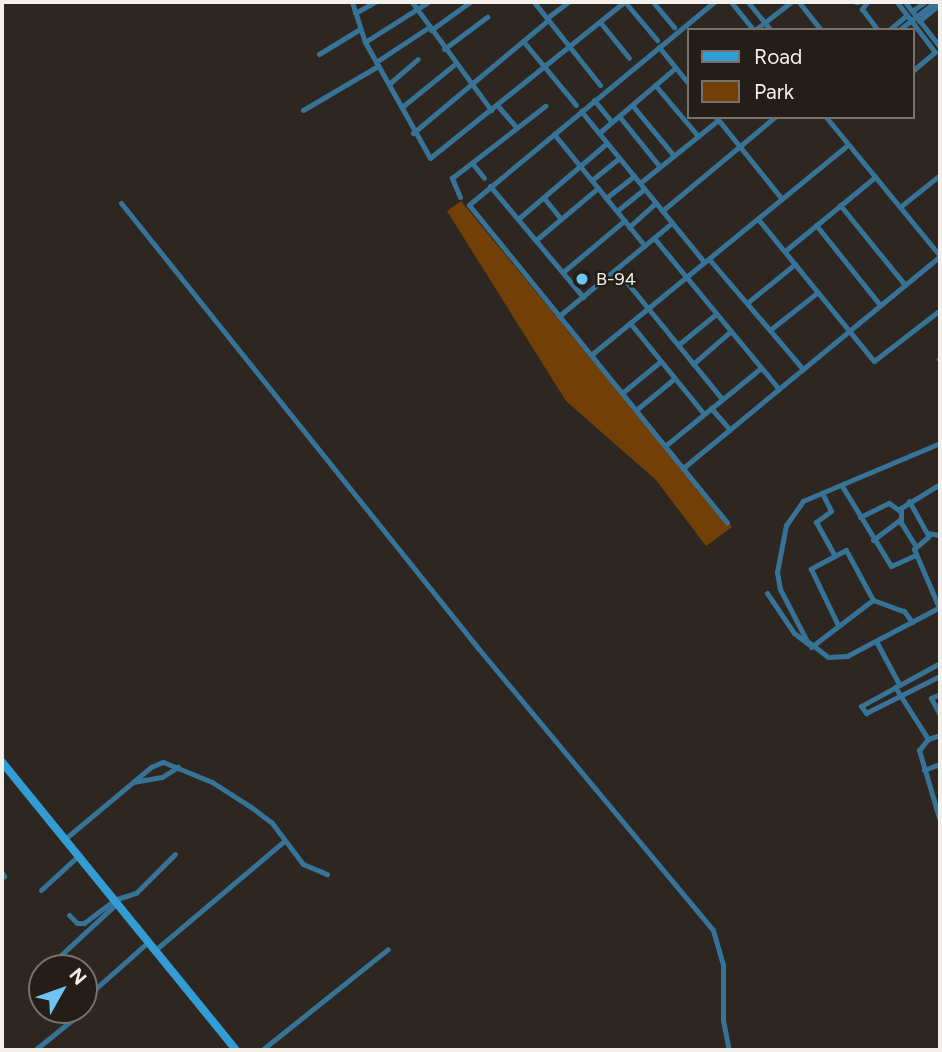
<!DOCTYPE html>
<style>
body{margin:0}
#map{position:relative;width:942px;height:1052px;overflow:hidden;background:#2e2721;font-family:Figtree,sans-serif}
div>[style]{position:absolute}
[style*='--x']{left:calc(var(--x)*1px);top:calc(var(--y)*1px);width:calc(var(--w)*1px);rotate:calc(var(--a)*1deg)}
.green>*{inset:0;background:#724007}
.street>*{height:5px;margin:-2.5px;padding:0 2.5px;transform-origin:2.5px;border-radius:2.5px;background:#377396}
.secondary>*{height:8px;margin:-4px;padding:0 4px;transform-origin:4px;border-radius:4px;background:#329cd5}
.dots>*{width:19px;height:19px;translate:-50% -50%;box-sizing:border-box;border:4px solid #241d18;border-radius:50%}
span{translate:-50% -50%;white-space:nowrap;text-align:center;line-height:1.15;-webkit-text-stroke:5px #241d18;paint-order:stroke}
.poi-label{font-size:18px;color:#f3efeb}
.left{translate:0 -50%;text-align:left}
.frame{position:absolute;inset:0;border:4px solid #f3efeb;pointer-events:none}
.legend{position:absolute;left:687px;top:28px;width:228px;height:91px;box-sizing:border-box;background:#241d18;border:2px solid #77716c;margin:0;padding:9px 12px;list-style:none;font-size:21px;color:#f3efeb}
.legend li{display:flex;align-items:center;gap:14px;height:35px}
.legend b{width:35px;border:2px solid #77716c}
.north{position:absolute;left:28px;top:954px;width:70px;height:70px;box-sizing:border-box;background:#241d18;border:2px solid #77716c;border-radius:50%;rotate:50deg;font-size:19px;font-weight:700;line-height:28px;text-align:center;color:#f3efeb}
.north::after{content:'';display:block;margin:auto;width:24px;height:32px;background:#6fc2f4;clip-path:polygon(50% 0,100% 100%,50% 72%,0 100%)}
</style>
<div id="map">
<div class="green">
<i style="clip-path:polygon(461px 201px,648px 428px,732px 527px,706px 546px,656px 480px,566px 401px,447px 211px)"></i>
</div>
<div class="street">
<i style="--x:352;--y:2;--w:42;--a:72"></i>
<i style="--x:365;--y:42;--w:133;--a:60.7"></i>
<i style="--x:430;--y:158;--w:249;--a:-38.8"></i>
<i style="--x:412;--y:2;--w:134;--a:53.8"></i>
<i style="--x:534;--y:2;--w:106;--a:51.5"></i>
<i style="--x:625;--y:2;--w:50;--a:49.9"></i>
<i style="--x:653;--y:2;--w:33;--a:50"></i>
<i style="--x:714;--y:2;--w:318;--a:140.4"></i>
<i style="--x:469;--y:205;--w:409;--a:50.9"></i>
<i style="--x:731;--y:2;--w:36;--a:51"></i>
<i style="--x:748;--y:2;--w:36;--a:51"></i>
<i style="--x:799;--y:2;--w:36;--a:52"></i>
<i style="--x:856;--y:2;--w:2;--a:0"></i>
<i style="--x:867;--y:2;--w:9;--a:126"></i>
<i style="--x:862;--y:9;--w:26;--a:53"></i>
<i style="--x:897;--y:2;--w:63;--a:52.8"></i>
<i style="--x:935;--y:52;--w:30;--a:140"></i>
<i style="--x:905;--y:2;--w:57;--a:52.1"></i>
<i style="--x:912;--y:11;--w:16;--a:-35"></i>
<i style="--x:355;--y:13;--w:23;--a:-29"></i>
<i style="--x:547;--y:18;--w:26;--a:-37"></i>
<i style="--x:919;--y:21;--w:27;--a:-39"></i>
<i style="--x:600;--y:22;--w:46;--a:51.1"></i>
<i style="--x:431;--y:30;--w:48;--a:-35.7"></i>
<i style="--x:755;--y:30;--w:46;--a:-37.9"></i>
<i style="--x:889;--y:30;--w:23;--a:-40"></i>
<i style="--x:899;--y:30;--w:46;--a:-37.9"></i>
<i style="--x:523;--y:41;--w:83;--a:50.4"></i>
<i style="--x:365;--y:42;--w:75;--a:-32.4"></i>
<i style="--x:659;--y:47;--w:46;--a:51.1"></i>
<i style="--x:444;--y:49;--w:54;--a:-36.7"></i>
<i style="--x:319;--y:54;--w:48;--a:-31.4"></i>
<i style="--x:376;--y:62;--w:64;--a:-33.4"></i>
<i style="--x:389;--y:84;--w:38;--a:-41"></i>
<i style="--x:655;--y:85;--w:67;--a:49.9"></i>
<i style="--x:594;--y:100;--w:28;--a:51"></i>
<i style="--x:497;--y:105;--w:30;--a:49"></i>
<i style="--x:632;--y:105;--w:66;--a:50.5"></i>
<i style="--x:402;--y:107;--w:68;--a:-39.1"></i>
<i style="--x:303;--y:110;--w:87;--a:-30.4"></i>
<i style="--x:581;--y:111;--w:195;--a:50.8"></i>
<i style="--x:619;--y:116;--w:65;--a:51.2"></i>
<i style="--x:716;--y:117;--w:105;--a:51.2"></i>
<i style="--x:826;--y:117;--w:180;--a:50.6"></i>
<i style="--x:413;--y:133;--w:176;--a:-39.9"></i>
<i style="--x:599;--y:133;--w:100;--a:-40.5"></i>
<i style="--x:554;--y:134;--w:144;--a:50.9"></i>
<i style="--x:472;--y:163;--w:19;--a:51"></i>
<i style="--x:592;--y:180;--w:35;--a:-39"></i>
<i style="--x:640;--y:183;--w:100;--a:-38.9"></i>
<i style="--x:490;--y:186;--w:145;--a:50"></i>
<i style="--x:460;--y:197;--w:21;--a:-113"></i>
<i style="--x:452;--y:178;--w:118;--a:-37.7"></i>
<i style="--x:544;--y:198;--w:27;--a:51"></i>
<i style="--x:606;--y:198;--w:36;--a:-38"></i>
<i style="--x:121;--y:203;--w:571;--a:51.26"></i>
<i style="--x:478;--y:648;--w:367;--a:50.2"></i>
<i style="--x:713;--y:930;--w:36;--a:74"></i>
<i style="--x:723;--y:965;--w:55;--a:90"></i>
<i style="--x:723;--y:1020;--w:31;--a:79"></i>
<i style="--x:840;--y:205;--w:103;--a:50.9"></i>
<i style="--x:900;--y:207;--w:51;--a:-38.7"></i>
<i style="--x:617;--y:211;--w:35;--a:-39"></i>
<i style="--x:662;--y:211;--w:147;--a:-39.8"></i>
<i style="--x:518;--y:219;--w:117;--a:-40.5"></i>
<i style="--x:758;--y:219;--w:183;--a:50.8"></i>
<i style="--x:874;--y:361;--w:83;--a:-37.7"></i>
<i style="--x:816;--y:225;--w:102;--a:51.3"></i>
<i style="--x:629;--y:227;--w:36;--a:-42"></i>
<i style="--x:654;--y:238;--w:196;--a:50.4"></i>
<i style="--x:536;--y:240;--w:81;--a:-40"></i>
<i style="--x:785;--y:251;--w:117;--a:-39.4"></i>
<i style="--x:709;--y:259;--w:145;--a:49.5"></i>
<i style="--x:616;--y:269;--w:168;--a:50.8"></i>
<i style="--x:563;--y:272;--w:80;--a:-39.9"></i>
<i style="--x:747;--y:303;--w:62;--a:-39.1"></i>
<i style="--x:559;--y:316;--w:146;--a:-39.5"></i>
<i style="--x:630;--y:323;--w:117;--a:50.9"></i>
<i style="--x:770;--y:330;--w:61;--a:-38.4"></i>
<i style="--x:678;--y:345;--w:49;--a:-39.2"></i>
<i style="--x:591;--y:355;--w:332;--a:-39.3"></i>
<i style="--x:939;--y:359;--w:1;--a:-45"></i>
<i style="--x:693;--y:364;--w:50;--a:-41"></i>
<i style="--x:622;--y:393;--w:50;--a:-39.4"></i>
<i style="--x:711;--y:408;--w:29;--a:49"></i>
<i style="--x:636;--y:410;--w:50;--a:-39.4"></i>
<i style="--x:940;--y:443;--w:149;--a:157.1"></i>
<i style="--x:803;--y:501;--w:29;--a:125"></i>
<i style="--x:786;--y:525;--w:48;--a:100.8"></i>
<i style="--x:777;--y:572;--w:17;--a:80"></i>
<i style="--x:780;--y:589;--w:59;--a:62.6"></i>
<i style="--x:807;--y:641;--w:26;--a:37"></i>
<i style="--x:828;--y:657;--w:19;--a:-3"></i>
<i style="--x:847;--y:656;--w:105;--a:-27.8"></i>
<i style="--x:665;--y:446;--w:124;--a:-39.1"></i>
<i style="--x:683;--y:468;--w:333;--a:-39.5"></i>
<i style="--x:842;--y:486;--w:94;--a:58.5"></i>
<i style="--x:891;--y:566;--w:27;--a:-24"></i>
<i style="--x:822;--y:493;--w:20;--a:63"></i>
<i style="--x:831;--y:511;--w:19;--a:144"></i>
<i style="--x:816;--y:522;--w:38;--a:61"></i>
<i style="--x:909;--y:501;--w:37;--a:61"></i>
<i style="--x:927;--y:533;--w:13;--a:9"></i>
<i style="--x:860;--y:517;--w:32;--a:-26"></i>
<i style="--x:889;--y:503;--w:14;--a:36"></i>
<i style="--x:929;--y:536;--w:20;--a:139"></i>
<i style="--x:914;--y:549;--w:66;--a:66.9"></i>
<i style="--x:873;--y:540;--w:34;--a:-37"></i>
<i style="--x:915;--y:545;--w:26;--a:-122"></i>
<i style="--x:901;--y:523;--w:15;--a:-90"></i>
<i style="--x:901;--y:508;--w:46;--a:-31.6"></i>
<i style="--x:767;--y:593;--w:48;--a:56"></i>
<i style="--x:794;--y:633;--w:18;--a:38"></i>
<i style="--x:873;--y:600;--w:33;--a:20"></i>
<i style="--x:904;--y:611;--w:14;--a:54"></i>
<i style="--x:876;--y:641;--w:49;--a:61.9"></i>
<i style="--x:811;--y:647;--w:78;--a:-37.2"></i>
<i style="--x:873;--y:600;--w:57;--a:-118.4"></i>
<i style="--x:846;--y:550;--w:40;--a:152"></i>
<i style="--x:811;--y:569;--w:62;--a:64.3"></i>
<i style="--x:940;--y:663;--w:90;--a:151.4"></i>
<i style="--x:861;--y:706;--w:9;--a:54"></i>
<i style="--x:866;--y:713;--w:83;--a:-26.6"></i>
<i style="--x:895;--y:687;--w:62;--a:57.6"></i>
<i style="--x:940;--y:694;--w:10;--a:156"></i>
<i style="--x:931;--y:698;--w:19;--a:62"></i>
<i style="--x:940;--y:735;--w:13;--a:162"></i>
<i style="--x:928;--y:739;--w:14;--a:129"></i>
<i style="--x:919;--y:750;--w:74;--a:73.5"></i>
<i style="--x:924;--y:770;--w:17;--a:-21"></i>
<i style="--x:133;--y:782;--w:29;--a:-10"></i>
<i style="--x:162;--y:777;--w:19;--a:-32"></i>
<i style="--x:66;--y:838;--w:111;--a:-39.9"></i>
<i style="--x:151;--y:767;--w:13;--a:-23"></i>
<i style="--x:163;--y:762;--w:53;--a:22.2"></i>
<i style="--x:212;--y:782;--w:46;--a:32.7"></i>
<i style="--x:251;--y:807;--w:26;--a:37"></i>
<i style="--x:272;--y:823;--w:51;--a:52.9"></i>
<i style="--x:303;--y:864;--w:26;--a:23"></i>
<i style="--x:2;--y:873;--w:4;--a:56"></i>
<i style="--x:41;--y:890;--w:52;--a:-42.6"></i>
<i style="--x:69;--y:915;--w:11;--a:45"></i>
<i style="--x:77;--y:923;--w:7;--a:0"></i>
<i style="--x:84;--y:923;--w:38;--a:-37"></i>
<i style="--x:114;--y:900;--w:23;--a:-18"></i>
<i style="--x:136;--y:893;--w:55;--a:-45"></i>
<i style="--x:154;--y:951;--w:170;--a:-40.2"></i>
<i style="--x:48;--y:967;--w:94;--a:-42.8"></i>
<i style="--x:84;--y:999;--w:84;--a:-41.6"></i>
<i style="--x:35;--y:1050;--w:48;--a:-39"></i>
<i style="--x:72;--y:1020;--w:10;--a:-84"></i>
<i style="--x:262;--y:1050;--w:161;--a:-38.7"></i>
</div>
<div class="secondary">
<i style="--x:2;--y:762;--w:371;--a:50.9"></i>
</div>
<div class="dots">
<i style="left:582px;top:279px;background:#6fc2f4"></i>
</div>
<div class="poi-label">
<span class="left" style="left:596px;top:279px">B-94</span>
</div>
<div class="frame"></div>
<ul class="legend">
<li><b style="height:9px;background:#329cd5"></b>Road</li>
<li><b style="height:19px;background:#724007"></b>Park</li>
</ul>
<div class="north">N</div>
</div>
